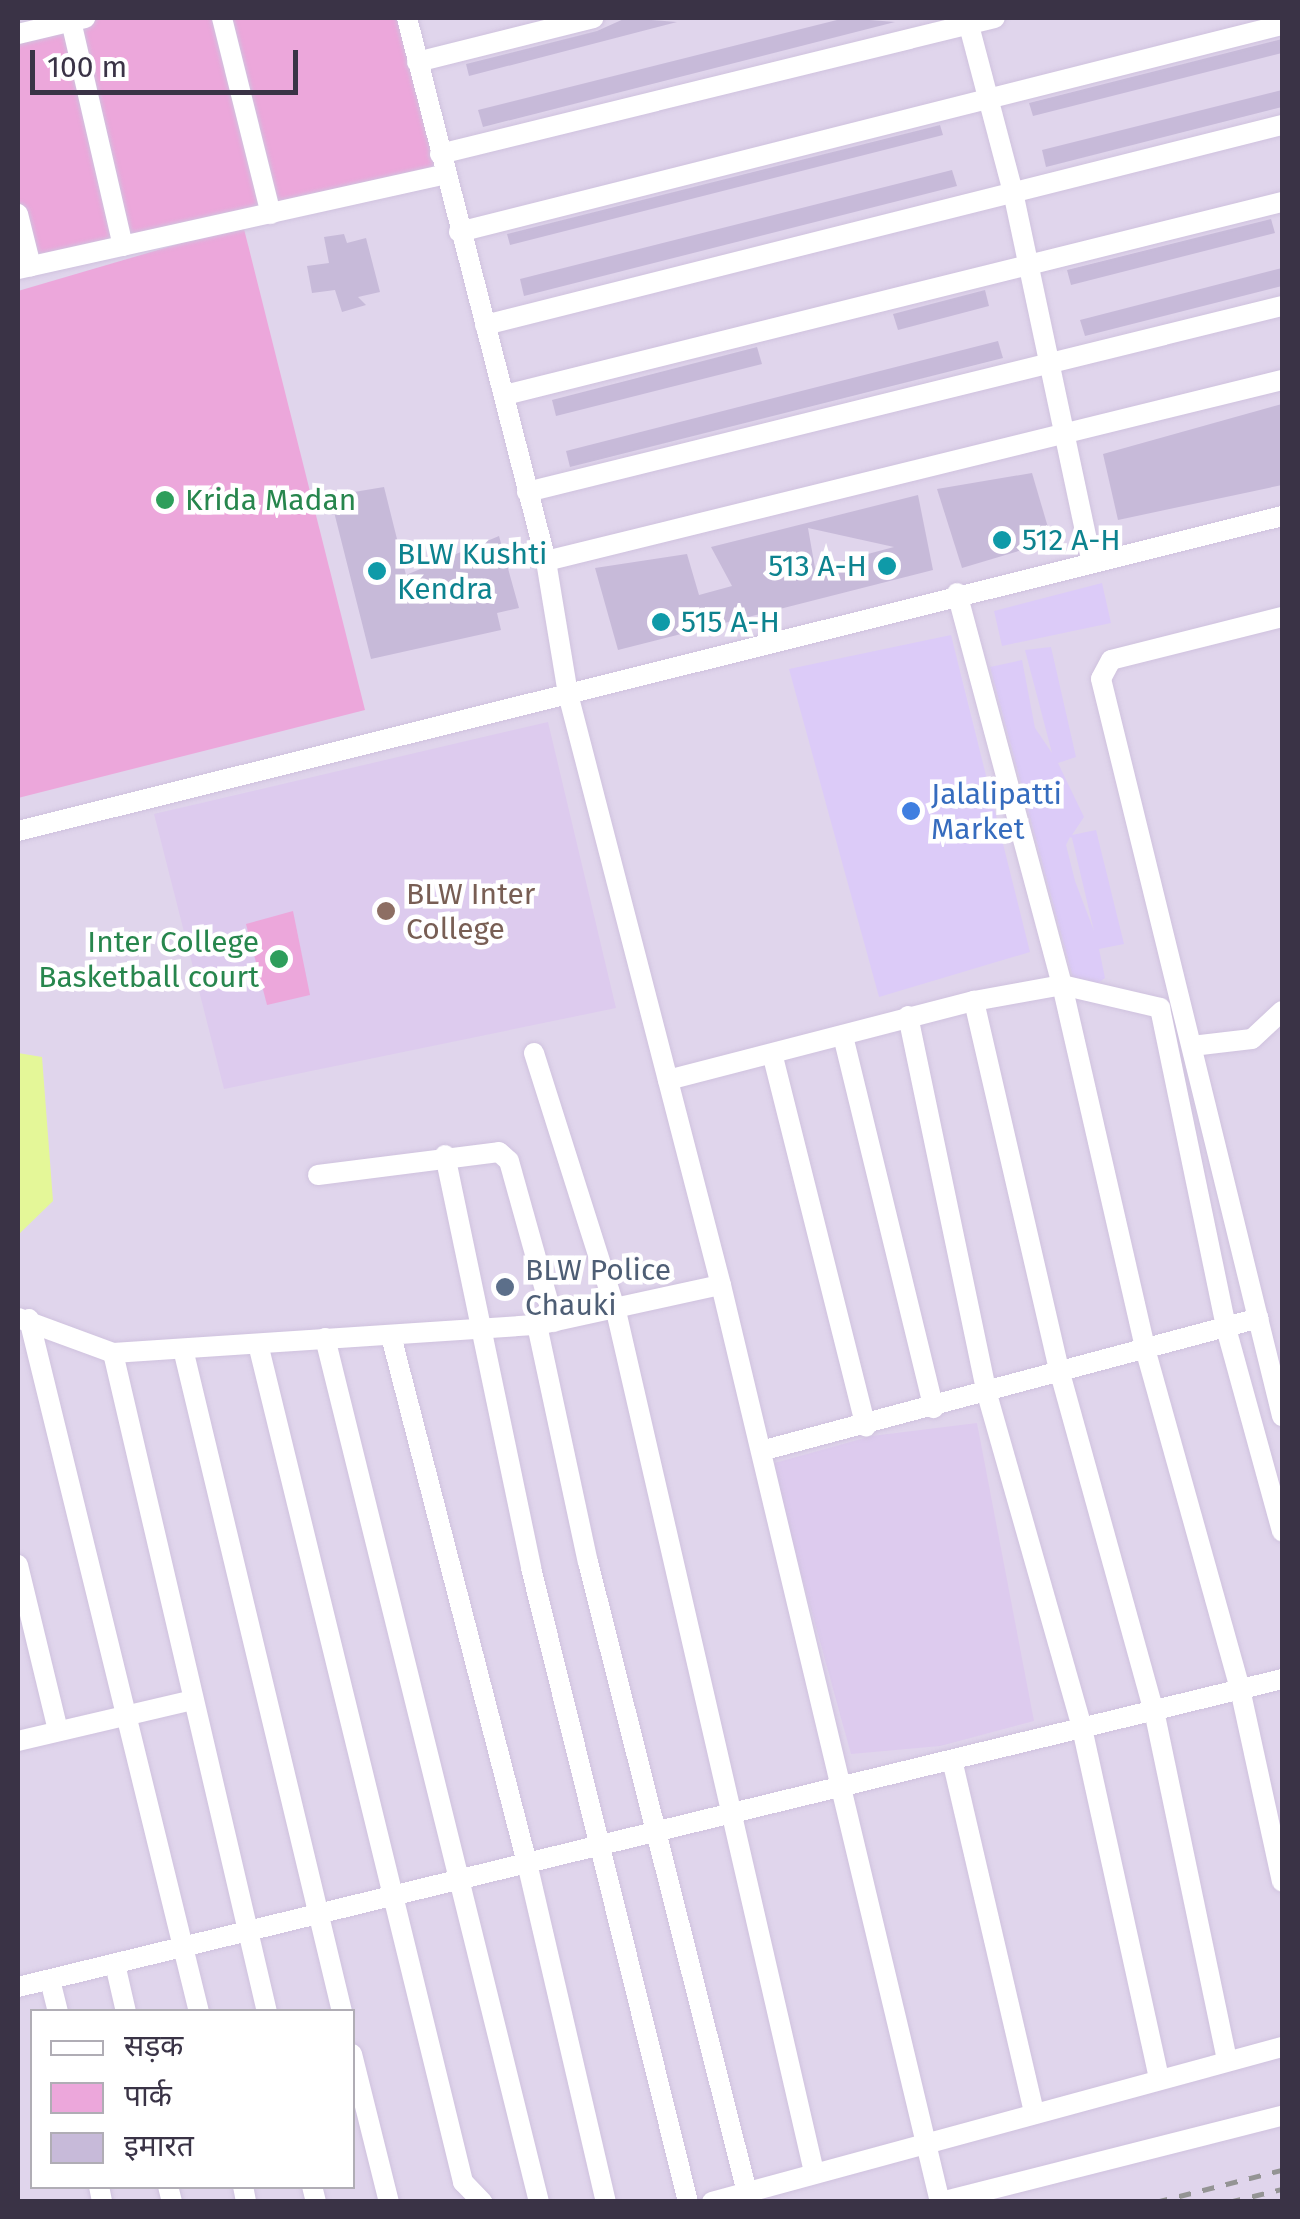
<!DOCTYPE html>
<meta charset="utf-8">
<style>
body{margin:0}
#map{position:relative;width:1300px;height:2219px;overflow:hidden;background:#ebe3f4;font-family:"Fira Sans","Noto Sans Devanagari",sans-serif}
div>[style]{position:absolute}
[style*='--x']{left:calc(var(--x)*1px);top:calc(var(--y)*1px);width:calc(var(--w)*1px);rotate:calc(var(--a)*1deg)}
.residential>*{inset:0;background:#e0d5ec}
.commercial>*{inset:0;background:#dccbf8}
.education>*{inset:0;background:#ddcbee}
.green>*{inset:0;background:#eca7db}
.water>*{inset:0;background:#e4f798}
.building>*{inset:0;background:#c7bad9}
.roads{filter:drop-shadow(0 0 2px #cfc2de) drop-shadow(0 0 2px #cfc2de)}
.minor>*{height:20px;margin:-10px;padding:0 10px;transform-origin:10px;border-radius:10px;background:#fff}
.rail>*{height:5px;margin-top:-2.5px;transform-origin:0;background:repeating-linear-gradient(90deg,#949494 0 12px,transparent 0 24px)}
.dots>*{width:28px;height:28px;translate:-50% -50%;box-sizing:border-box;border:5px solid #fff;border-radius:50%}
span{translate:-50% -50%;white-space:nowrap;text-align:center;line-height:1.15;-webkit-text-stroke:9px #fff;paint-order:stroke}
.leisure-label{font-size:30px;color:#27864d}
.left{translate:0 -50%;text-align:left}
.right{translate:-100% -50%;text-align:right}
.culture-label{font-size:30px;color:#0d838f}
.shop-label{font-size:30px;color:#366cbe}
.education-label{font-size:30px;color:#785e54}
.service-label{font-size:30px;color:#4e5e75}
.frame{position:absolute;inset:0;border:20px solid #3a3346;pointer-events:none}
.legend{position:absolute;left:30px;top:2009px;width:325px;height:180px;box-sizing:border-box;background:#fff;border:2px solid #b0adb5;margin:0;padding:12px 18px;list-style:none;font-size:30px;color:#3a3346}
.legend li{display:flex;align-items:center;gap:20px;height:50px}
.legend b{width:50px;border:2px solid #b0adb5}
.scale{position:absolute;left:30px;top:50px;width:268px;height:45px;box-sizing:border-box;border:5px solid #3a3346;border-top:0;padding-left:12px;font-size:30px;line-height:35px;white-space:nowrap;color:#3a3346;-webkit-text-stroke:8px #fff;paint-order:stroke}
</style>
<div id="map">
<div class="residential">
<i style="clip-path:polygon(evenodd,18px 18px,1282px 18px,1282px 2201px,18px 2201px,18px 18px,32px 2012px,352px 2012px,352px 2186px,32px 2186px,32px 2012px)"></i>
</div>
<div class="commercial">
<i style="clip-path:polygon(1102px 583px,1111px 623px,1002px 646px,994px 611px)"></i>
<i style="clip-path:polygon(951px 635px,1030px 952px,879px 997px,789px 669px)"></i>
<i style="clip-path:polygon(evenodd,1051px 647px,1076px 757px,1058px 763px,1084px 817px,1072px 835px,1096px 830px,1124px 944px,1099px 949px,1105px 978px,1078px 997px,990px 667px,1022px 660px,1035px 728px,1052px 753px,1025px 650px,1051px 647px,1070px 837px,1072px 838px,1094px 931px,1075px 881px,1066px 845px,1070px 837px)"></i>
</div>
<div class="education">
<i style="clip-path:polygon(548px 722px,616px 1008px,224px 1089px,154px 814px)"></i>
<i style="clip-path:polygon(977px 1423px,1034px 1721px,940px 1746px,851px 1754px,771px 1464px,872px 1436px)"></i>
</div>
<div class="green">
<i style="clip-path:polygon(86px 18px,407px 18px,445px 174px,18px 264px,18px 34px)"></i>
<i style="clip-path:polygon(243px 225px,365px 710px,18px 798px,18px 291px)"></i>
<i style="clip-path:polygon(293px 911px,310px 995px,267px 1005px,246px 924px)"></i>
</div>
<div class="water">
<i style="clip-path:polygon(18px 1053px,42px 1057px,53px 1201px,18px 1235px)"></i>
</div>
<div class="building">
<i style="clip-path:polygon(626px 18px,677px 22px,469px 76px,466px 64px,597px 31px)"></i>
<i style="clip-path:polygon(845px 18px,895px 22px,483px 127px,478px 110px)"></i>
<i style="clip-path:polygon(1282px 39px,1282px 53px,1033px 116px,1029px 103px)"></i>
<i style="clip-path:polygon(1282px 90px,1282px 107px,1046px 167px,1042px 150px)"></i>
<i style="clip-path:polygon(940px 125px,943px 135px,510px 245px,507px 234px)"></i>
<i style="clip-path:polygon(952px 170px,957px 186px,524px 296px,520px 279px)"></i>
<i style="clip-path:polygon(1271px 219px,1275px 233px,1071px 285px,1067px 270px)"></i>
<i style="clip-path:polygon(344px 234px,347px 243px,366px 238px,380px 292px,358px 297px,366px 305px,342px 312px,335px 290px,312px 293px,307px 266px,329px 263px,324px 237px)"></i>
<i style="clip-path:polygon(1282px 268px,1282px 286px,1085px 336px,1080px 320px)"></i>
<i style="clip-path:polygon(985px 290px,989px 306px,898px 330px,893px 314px)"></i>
<i style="clip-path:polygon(998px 341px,1003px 358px,570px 467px,566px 451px)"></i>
<i style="clip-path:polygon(757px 347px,762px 364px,556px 416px,552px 400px)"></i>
<i style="clip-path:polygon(1282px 404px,1282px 485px,1118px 520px,1103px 454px)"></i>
<i style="clip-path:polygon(1032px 473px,1052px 541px,962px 568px,937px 489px)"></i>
<i style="clip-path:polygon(384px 487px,406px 575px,499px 536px,519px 608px,497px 613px,501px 630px,371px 659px,330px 496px)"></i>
<i style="clip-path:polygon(evenodd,918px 495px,933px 570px,618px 650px,595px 568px,687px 554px,699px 595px,732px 586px,711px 547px,918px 495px,808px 528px,894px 547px,815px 568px,808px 528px)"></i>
</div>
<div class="roads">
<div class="minor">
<i style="--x:222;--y:18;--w:202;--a:76"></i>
<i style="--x:407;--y:18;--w:561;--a:75.64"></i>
<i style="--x:546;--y:561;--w:135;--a:80.6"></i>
<i style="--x:568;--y:694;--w:610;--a:75.49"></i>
<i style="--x:721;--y:1285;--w:943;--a:76.57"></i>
<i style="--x:967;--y:18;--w:180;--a:75.2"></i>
<i style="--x:1013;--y:192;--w:374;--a:78"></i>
<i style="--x:71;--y:21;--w:231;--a:77"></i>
<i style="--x:18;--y:34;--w:69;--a:-13.4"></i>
<i style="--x:417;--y:62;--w:182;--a:-14"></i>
<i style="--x:440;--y:154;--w:571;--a:-13.77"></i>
<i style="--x:18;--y:214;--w:54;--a:76"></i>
<i style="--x:459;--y:232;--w:849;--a:-14.12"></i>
<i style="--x:18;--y:269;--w:437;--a:-12.5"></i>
<i style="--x:485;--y:325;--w:822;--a:-14.09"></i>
<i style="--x:505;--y:395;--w:801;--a:-13.95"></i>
<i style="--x:527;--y:492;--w:778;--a:-13.84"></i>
<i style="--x:546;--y:561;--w:758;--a:-13.82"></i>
<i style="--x:957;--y:593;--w:406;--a:75"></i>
<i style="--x:1062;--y:985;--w:376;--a:77.1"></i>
<i style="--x:1146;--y:1352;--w:350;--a:74.4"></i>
<i style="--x:1240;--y:1689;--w:197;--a:77.7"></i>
<i style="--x:1282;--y:617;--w:176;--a:165.9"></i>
<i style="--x:1111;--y:660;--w:21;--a:118"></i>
<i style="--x:1101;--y:679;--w:759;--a:76.2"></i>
<i style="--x:18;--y:831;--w:1303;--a:-13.99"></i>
<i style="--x:908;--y:1016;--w:386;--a:78.2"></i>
<i style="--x:987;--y:1394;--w:347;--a:74.1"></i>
<i style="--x:1082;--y:1728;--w:357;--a:77.6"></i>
<i style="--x:843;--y:1036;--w:383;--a:76.3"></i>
<i style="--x:1192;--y:1046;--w:60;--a:-6.7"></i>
<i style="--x:1252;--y:1039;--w:41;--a:-43"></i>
<i style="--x:534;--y:1053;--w:271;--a:72.4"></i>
<i style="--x:616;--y:1311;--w:883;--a:77.05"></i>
<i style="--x:773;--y:1057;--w:381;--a:75.9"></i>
<i style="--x:668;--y:1080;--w:316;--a:-14.5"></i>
<i style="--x:445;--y:1155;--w:422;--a:78.2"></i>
<i style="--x:531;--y:1568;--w:653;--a:76.09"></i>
<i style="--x:318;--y:1175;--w:182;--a:-7.2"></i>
<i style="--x:499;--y:1152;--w:13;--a:42"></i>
<i style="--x:509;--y:1161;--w:167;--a:74.4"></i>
<i style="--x:18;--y:1318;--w:101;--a:20.2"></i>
<i style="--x:113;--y:1353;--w:425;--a:-3.8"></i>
<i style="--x:537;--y:1325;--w:188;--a:-12.3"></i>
<i style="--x:29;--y:1319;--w:714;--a:76.22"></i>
<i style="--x:537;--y:1325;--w:242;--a:77.9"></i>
<i style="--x:588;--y:1562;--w:650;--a:75.84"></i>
<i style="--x:391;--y:1336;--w:544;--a:75.53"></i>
<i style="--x:527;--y:1863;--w:348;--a:76.9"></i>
<i style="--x:325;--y:1338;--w:890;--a:76.09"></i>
<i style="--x:258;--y:1344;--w:863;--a:76.25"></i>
<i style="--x:463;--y:2182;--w:28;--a:46"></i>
<i style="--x:183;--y:1349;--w:682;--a:76.51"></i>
<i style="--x:113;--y:1353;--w:677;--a:76.85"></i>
<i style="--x:761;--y:1451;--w:515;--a:-14.95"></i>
<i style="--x:18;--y:1565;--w:170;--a:76.4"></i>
<i style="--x:18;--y:1741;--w:180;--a:-13.2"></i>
<i style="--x:953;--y:1764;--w:357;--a:76.9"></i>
<i style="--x:115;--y:1964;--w:49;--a:77.1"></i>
<i style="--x:50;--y:1980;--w:33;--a:76"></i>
<i style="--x:18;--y:1987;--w:1301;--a:-13.69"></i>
<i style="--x:352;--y:2054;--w:153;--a:76"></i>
<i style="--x:1227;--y:2060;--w:356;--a:-101.8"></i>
<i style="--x:1154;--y:1712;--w:351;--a:-105.5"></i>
<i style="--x:1060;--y:1374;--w:383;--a:-103"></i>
<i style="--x:974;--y:1001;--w:89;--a:-10.3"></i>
<i style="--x:1062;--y:985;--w:101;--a:13.2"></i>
<i style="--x:1160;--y:1008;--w:327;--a:78.3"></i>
<i style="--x:1226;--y:1328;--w:211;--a:74.6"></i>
<i style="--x:99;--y:2186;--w:16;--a:79"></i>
<i style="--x:168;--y:2186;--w:16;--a:76"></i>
<i style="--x:243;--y:2186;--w:16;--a:79"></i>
<i style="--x:312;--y:2186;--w:16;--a:76"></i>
<i style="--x:712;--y:2202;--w:591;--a:-15.21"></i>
<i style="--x:941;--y:2202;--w:352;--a:-14.2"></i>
</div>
</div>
<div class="rail">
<i style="--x:1156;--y:2202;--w:130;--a:-14.3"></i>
<i style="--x:1229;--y:2202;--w:55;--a:-13.8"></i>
</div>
<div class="dots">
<i style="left:165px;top:500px;background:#2e9e5b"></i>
<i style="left:1002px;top:540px;background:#0f9aa8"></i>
<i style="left:887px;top:566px;background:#0f9aa8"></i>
<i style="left:377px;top:571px;background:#0f9aa8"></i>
<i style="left:661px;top:622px;background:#0f9aa8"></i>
<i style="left:911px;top:811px;background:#3f7fe0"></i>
<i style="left:386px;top:911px;background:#8d6e63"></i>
<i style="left:279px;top:959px;background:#2e9e5b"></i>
<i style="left:505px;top:1287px;background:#5c6f8a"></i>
</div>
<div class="leisure-label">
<span class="left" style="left:185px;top:500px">Krida Madan</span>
<span class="right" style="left:259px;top:959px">Inter College<br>Basketball court</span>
</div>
<div class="culture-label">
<span class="left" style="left:1022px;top:540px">512 A-H</span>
<span class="left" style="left:397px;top:571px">BLW Kushti<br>Kendra</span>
<span class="right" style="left:867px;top:566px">513 A-H</span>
<span class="left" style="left:681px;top:622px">515 A-H</span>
</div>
<div class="shop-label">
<span class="left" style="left:931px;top:811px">Jalalipatti<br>Market</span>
</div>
<div class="education-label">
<span class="left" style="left:406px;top:911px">BLW Inter<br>College</span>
</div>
<div class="service-label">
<span class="left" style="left:525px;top:1287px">BLW Police<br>Chauki</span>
</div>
<div class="frame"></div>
<ul class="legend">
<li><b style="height:12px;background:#fff"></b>सड़क</li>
<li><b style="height:28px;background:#eca7db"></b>पार्क</li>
<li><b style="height:28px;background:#c7bad9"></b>इमारत</li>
</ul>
<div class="scale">100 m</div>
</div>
